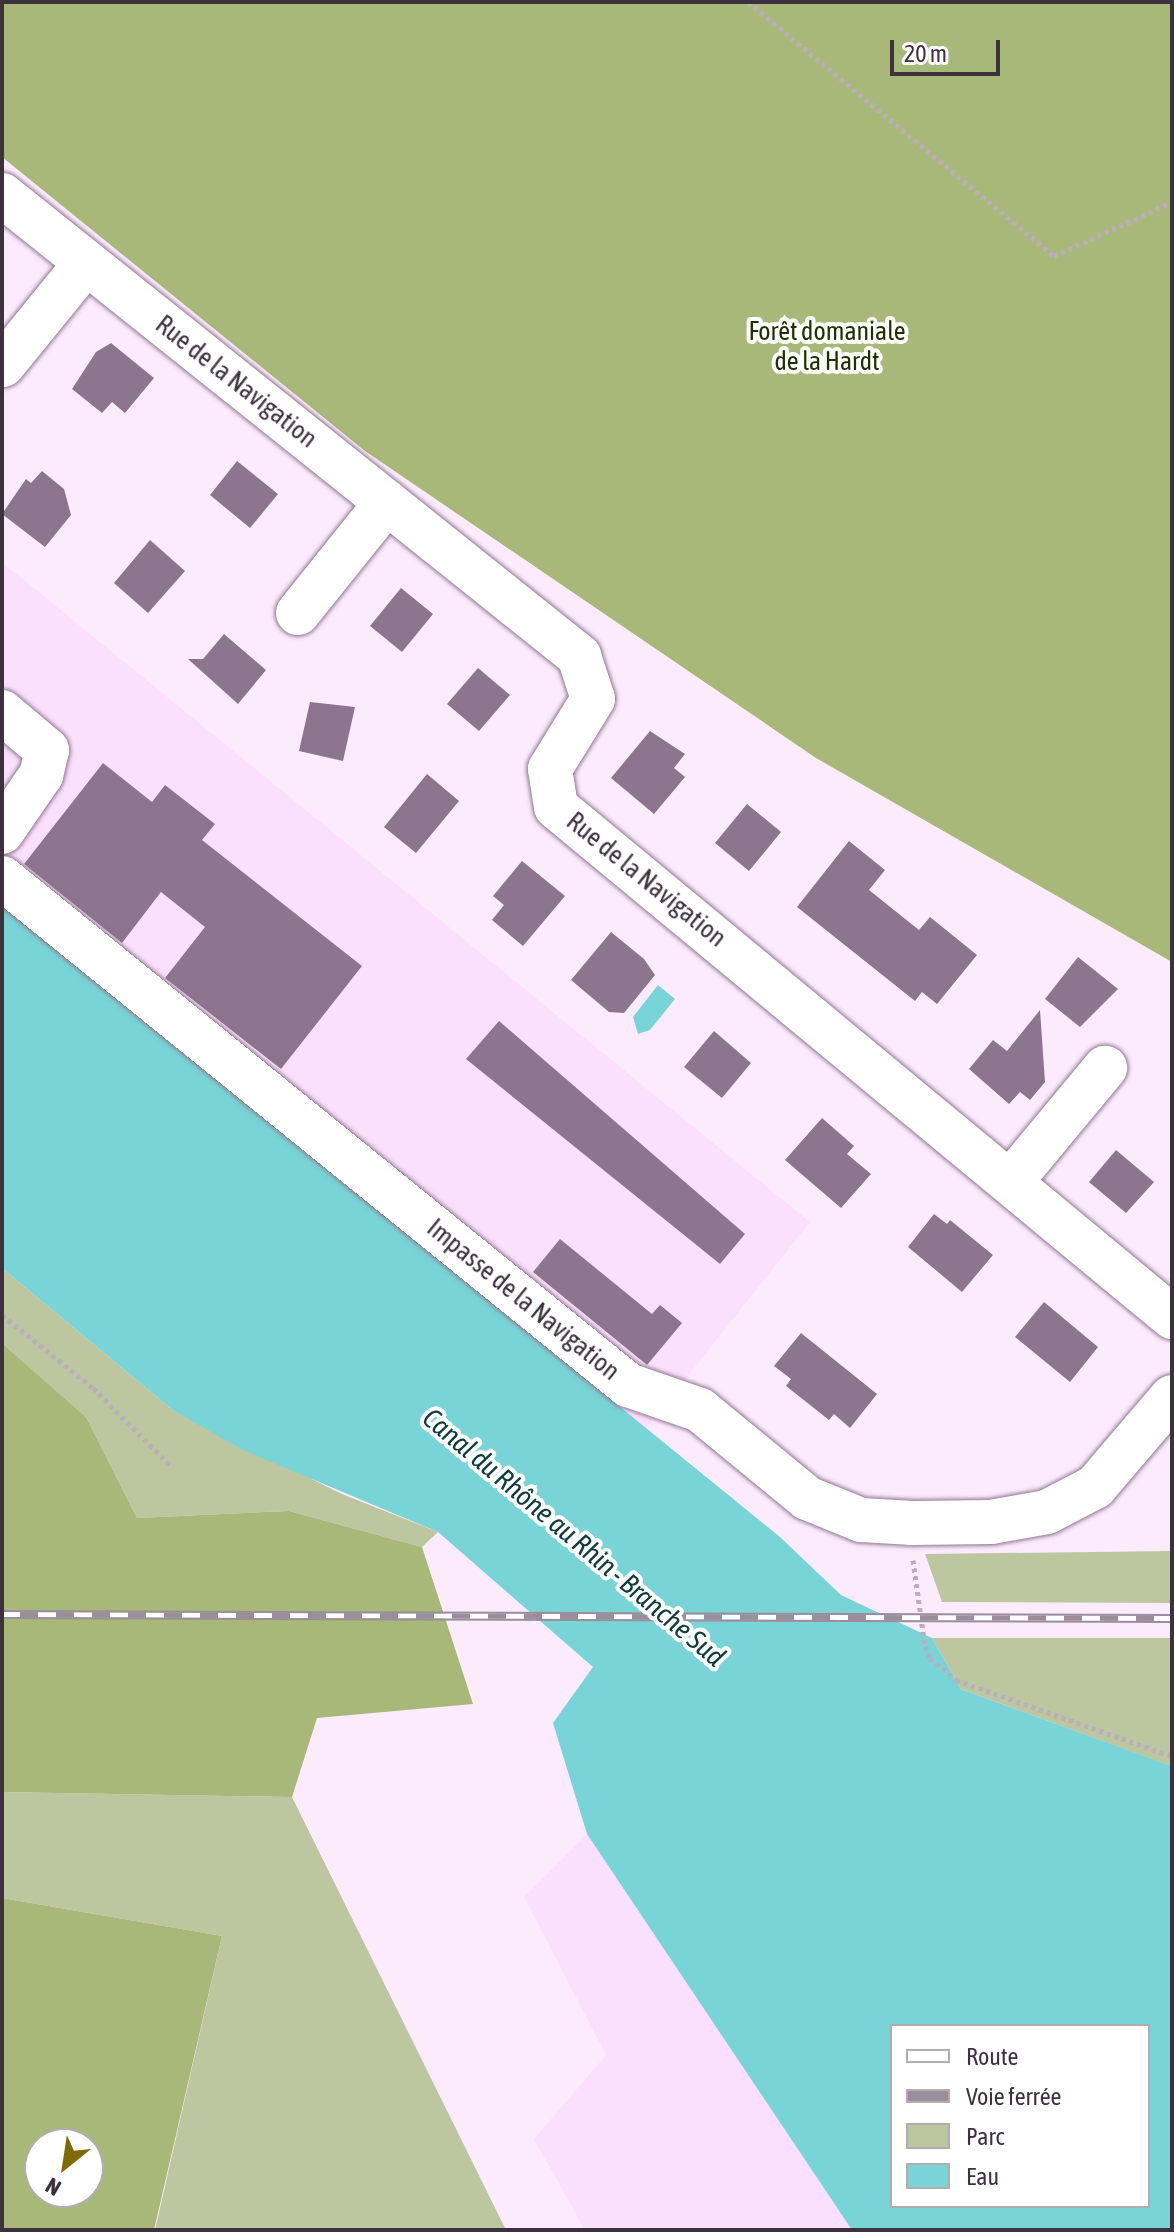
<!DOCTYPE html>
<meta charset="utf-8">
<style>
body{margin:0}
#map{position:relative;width:1174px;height:2232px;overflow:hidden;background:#fcebfd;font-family:"Asap Condensed",sans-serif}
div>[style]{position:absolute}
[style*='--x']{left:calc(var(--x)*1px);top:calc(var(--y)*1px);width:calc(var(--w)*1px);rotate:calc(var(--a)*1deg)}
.built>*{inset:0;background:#fbe0fd}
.green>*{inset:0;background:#bcc7a0}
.forest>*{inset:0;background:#a7b878}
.water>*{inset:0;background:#78d4d6}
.building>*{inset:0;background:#8d748f}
.path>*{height:5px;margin-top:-2.5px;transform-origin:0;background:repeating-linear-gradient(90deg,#bcadbd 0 4px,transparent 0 8px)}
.roads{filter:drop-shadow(0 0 2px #8f7791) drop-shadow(0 0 2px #8f7791)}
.minor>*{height:44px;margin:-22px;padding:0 22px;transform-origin:22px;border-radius:22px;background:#fff}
.rail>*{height:9px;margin-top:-4.5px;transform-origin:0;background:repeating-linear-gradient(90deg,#fff 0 18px,#9b8d9b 0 36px);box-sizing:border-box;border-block:2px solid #9b8d9b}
span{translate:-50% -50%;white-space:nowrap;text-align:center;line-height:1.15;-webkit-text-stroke:8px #fff;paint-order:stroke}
.park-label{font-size:26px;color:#242e00}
.street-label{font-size:26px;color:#3c313c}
.water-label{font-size:28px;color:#0f3b3d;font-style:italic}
.frame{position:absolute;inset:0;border:4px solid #3c313c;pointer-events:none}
.legend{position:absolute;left:890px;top:2024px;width:260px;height:184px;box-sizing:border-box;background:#fff;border:2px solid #b1adb1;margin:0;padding:10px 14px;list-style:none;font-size:24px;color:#3c313c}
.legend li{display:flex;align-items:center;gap:16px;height:40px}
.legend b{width:40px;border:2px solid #b1adb1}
.north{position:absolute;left:24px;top:2128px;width:80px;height:80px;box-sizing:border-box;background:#fff;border:2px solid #b1adb1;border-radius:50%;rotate:210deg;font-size:22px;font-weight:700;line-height:32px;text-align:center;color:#3c313c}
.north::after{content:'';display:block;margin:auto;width:28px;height:36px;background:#7f6b05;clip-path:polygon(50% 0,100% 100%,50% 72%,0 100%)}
.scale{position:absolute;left:890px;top:40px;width:110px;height:36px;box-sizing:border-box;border:4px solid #3c313c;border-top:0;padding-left:10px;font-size:24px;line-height:28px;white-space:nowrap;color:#3c313c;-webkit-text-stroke:6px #fff;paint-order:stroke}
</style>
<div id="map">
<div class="built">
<i style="clip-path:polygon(2px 562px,810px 1222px,646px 1429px,2px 904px)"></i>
<i style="clip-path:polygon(587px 1834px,852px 2230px,585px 2230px,534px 2139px,606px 2055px,524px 1897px)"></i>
</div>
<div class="green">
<i style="clip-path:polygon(2px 1268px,174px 1411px,342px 1494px,438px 1532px,422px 1547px,289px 1511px,137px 1518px,86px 1417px,2px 1343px)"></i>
<i style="clip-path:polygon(1172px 1551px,1172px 1603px,942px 1602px,925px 1554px)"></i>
<i style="clip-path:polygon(932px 1638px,1172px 1638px,1172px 1790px,1170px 1766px,961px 1689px)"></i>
<i style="clip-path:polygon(2px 1792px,292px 1797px,506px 2230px,155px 2230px,222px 1936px,2px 1898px)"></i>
</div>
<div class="forest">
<i style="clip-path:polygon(2px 2px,1172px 2px,1172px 962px,816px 758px,365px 451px,2px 157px)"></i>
<i style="clip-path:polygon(2px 1343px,86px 1417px,137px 1518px,289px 1511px,422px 1547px,473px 1704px,317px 1718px,292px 1797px,2px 1792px)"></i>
<i style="clip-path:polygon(evenodd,2px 1898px,222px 1936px,154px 2230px,2px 2230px,2px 1898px,40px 2144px,88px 2144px,88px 2192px,40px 2192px,40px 2144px)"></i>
</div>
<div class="water">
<i style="clip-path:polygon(evenodd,2px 904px,780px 1537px,841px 1595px,932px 1638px,961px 1689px,1171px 1766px,1172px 2230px,852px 2230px,587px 1834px,553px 1723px,593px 1667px,438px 1532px,243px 1450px,174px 1411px,2px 1268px,2px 904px,892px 2026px,1148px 2026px,1148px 2206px,892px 2206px,892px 2026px)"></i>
<i style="clip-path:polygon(658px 985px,675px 999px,650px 1030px,638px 1034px,633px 1017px)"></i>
</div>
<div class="building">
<i style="clip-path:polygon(111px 343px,154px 378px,125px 413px,112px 402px,102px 413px,72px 389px,96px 352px)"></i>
<i style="clip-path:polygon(237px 461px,278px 494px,250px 528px,210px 495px)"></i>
<i style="clip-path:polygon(42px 471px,64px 489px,71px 515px,45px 547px,2px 514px,26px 479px,31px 483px)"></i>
<i style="clip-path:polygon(150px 540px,185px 571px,148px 613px,114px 583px)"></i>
<i style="clip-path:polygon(401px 588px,433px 614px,402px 652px,370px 626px)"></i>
<i style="clip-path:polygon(224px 634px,266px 670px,238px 704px,188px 659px,203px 659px)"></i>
<i style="clip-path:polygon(478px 668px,510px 695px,479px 731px,447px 704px)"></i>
<i style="clip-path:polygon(310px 702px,355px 707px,343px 761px,299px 751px)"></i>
<i style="clip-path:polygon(650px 731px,685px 754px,674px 768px,685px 777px,654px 814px,611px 778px)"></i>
<i style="clip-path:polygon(103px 763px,152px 802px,165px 785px,215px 824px,202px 840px,362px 966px,281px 1069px,165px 978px,205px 927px,161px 892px,122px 943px,24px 864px)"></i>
<i style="clip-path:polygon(427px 774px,459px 801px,416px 853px,384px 827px)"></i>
<i style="clip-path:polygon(747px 804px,781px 832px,749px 871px,715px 843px)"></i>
<i style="clip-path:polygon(849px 841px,885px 870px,869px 890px,919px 930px,930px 917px,977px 955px,937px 1004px,922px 992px,915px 1001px,797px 907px)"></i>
<i style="clip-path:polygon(522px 861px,565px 896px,523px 946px,492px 920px,504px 905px,493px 896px)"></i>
<i style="clip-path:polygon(611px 932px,644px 959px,655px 975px,624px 1013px,609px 1012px,571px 980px)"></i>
<i style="clip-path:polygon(1078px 957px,1118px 989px,1080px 1027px,1045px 999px)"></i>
<i style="clip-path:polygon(1040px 1010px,1045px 1082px,1030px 1100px,1020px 1092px,1009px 1104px,969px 1069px,993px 1040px,1007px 1051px)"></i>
<i style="clip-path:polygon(499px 1021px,745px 1234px,720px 1264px,466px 1059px)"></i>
<i style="clip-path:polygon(714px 1031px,751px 1063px,722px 1098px,684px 1067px)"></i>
<i style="clip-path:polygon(822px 1118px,854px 1146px,847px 1154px,871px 1174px,841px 1208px,785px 1160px)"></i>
<i style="clip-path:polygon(1116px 1150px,1154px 1182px,1126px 1213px,1089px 1182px)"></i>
<i style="clip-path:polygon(934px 1214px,947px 1224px,950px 1220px,993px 1255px,962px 1292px,908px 1247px)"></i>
<i style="clip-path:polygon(560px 1239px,652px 1314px,660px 1305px,682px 1323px,647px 1365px,533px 1272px)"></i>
<i style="clip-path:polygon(1044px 1302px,1098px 1347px,1070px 1382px,1015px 1337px)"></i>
<i style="clip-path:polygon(801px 1333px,877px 1394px,850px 1428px,834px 1414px,829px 1420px,786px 1386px,791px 1379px,774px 1366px)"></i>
</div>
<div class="path">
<i style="--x:748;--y:2;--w:398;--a:39.7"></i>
<i style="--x:1054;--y:256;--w:130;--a:-24.6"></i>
<i style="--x:2;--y:1315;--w:117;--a:38.7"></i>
<i style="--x:93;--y:1388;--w:112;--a:45"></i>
<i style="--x:913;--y:1560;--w:87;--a:82.1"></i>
<i style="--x:925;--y:1646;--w:13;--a:67"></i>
<i style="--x:930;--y:1658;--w:34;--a:40"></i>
<i style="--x:956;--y:1680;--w:229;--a:19.4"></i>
</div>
<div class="roads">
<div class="minor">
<i style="--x:2;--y:195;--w:739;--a:38.62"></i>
<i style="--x:579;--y:656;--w:45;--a:72"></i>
<i style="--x:593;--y:699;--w:82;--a:121.6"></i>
<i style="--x:550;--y:769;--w:38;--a:81"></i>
<i style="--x:556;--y:807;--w:800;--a:39.62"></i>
<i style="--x:3;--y:365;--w:132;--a:-50.9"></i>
<i style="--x:298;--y:613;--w:142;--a:-51.3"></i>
<i style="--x:2;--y:712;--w:59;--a:40.2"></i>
<i style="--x:47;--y:750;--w:26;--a:103"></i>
<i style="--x:41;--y:775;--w:69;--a:124.4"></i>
<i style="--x:2;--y:878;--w:806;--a:39"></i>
<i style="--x:628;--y:1385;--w:76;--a:19.1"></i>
<i style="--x:700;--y:1410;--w:139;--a:39.4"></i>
<i style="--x:807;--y:1498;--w:58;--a:22.2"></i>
<i style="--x:861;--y:1520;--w:52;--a:3.3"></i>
<i style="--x:913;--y:1523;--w:78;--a:-0.7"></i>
<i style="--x:991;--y:1522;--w:57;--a:-10.1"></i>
<i style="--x:1047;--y:1512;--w:54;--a:-27.5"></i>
<i style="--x:1095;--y:1487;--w:118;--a:-49.5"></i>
<i style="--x:1012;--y:1180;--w:146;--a:-50.3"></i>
</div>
</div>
<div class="rail">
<i style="--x:2;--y:1614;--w:1170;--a:0.2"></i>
</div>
<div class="park-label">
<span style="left:827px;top:347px">Forêt domaniale<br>de la Hardt</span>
</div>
<div class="street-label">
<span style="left:236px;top:382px;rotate:38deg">Rue de la Navigation</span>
<span style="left:646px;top:880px;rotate:39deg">Rue de la Navigation</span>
<span style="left:523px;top:1300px;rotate:39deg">Impasse de la Navigation</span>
</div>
<div class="water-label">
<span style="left:574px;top:1537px;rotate:40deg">Canal du Rhône au Rhin - Branche Sud</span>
</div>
<div class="frame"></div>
<ul class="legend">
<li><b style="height:10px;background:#fff"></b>Route</li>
<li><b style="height:10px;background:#9b8d9b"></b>Voie ferrée</li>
<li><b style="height:22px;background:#bcc7a0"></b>Parc</li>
<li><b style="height:22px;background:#78d4d6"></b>Eau</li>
</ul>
<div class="north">N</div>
<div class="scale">20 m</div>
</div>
